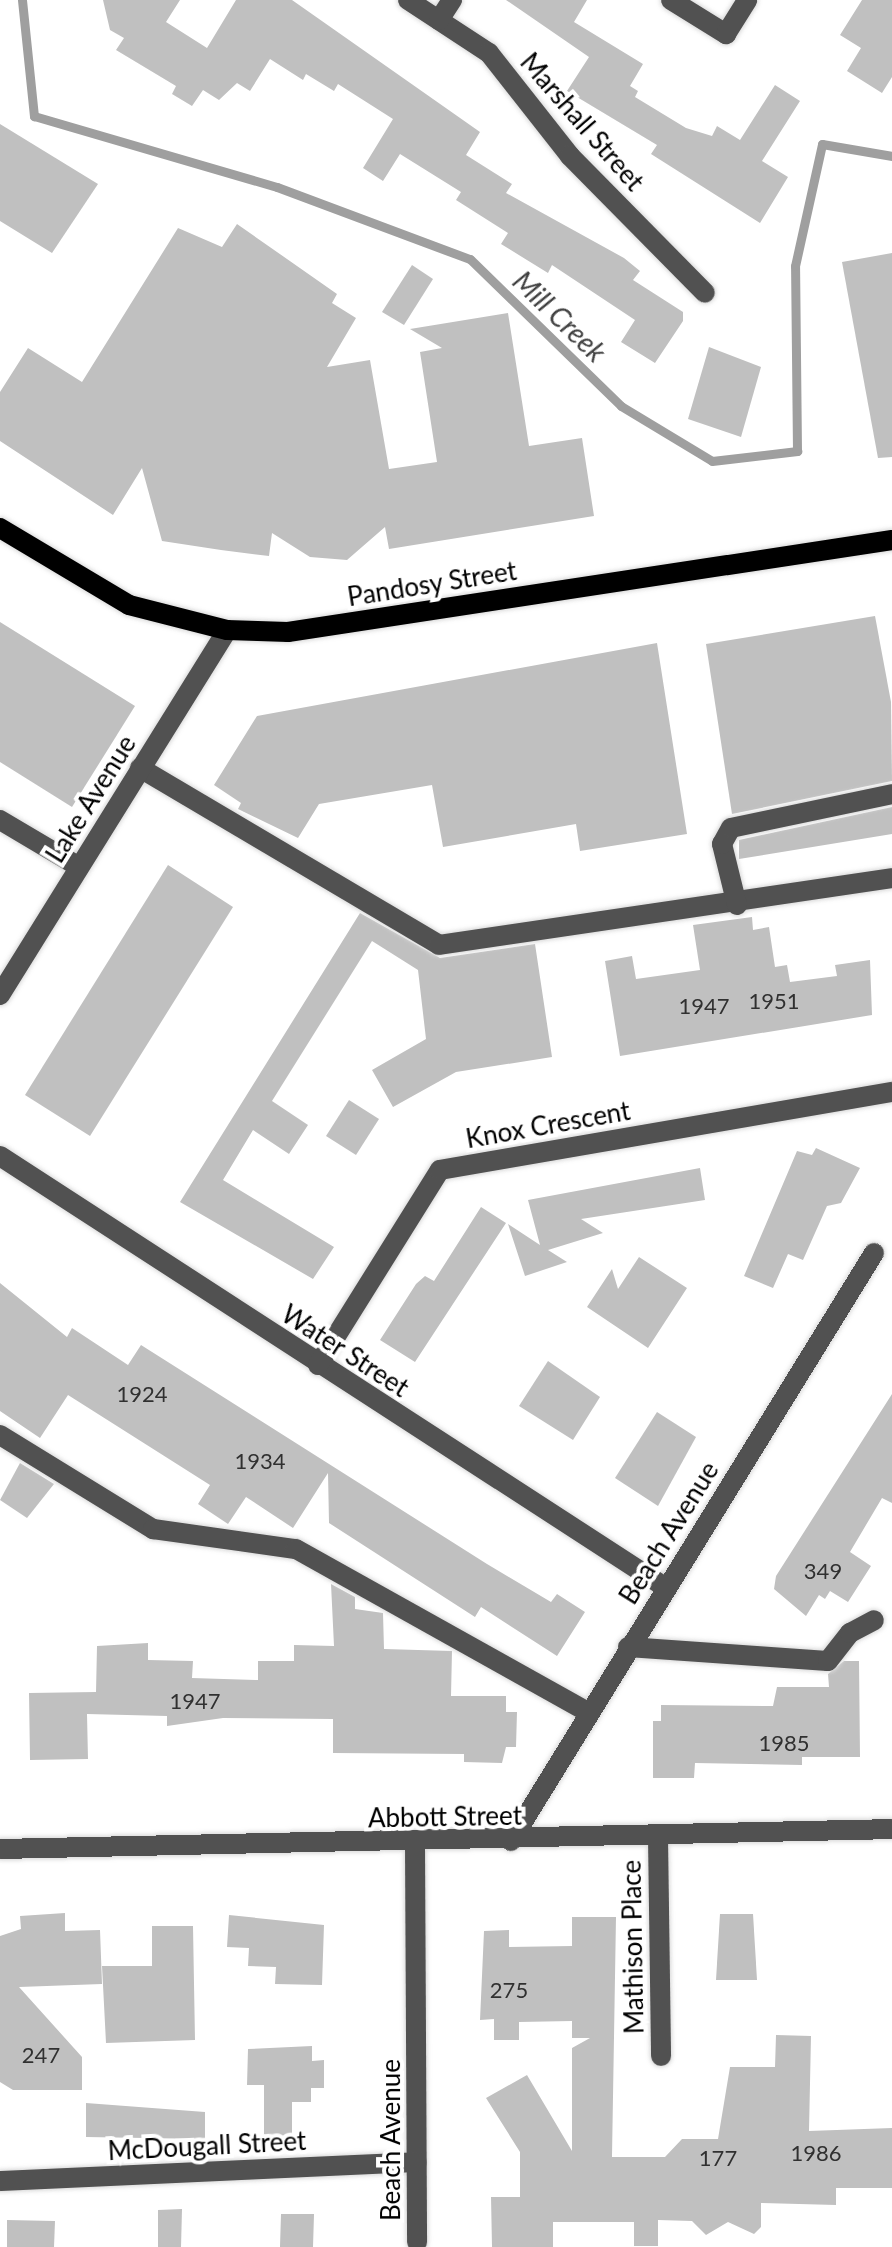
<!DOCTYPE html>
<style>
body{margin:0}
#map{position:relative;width:892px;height:2247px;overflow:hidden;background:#fff;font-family:Lato,sans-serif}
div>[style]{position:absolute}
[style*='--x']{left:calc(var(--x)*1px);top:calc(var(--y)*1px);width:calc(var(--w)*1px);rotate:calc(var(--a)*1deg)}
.stream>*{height:9px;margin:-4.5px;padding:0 4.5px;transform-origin:4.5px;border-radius:4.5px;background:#9f9f9f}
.building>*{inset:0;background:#c0c0c0}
.roads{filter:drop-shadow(0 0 2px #dbdbdb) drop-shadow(0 0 2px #dbdbdb)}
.minor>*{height:20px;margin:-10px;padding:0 10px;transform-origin:10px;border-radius:10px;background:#515151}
.major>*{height:20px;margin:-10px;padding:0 10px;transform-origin:10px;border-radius:10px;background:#000}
span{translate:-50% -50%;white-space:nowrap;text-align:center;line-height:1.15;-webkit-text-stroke:8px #fff;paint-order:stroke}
.number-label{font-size:22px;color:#303030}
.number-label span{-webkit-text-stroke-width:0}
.street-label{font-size:26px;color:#000}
.water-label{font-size:28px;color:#404040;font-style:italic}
</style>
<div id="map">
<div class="stream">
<i style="--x:22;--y:0;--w:117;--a:84.1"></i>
<i style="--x:34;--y:116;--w:253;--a:16.3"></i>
<i style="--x:277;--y:187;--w:206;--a:20.5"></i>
<i style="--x:470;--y:259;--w:211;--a:44.2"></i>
<i style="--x:621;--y:406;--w:106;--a:31.1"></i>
<i style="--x:712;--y:461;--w:86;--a:-6.7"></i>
<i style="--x:797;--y:451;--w:185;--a:-90.6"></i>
<i style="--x:795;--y:266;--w:125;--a:-77.5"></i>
<i style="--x:822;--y:144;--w:71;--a:9.7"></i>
</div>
<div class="building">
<i style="clip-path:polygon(103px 0,180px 0,166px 22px,207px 48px,236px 0,292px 0,480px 132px,466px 155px,512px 184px,506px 193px,624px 258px,640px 271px,633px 280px,683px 312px,683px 321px,655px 363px,621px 342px,635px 320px,552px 265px,548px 273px,501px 244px,508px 233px,456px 200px,461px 192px,400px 154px,383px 181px,363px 168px,393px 119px,338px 84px,334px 91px,306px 74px,303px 80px,270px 59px,250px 91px,237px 83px,219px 100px,203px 90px,192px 106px,172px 94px,176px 86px,116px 50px,124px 38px,110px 30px)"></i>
<i style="clip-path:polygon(506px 0,587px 0,574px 22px,643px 64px,630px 86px,638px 91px,635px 97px,686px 128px,712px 136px,717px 126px,740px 140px,775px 85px,800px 101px,762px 161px,788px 177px,760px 223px,651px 154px,657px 145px,567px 91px,589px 57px)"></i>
<i style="clip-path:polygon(862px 0,892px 0,892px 77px,882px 93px,847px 71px,861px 48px,840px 35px)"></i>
<i style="clip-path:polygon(0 124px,98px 184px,52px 253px,0 221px)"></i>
<i style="clip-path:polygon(237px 224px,337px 294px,332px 303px,356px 318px,327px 367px,370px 360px,389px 469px,437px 462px,420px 352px,442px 348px,410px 329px,508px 313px,529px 446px,582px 438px,594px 516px,389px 549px,385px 527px,347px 560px,310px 557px,272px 533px,269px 556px,221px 550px,162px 541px,142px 468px,113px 515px,0 441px,0 392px,28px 348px,82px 382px,178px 228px,222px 247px)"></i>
<i style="clip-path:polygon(892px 253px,892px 457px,878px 458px,842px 262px)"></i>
<i style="clip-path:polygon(412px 265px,433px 279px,404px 325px,382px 312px)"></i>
<i style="clip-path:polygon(709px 347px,761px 367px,741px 437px,688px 419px)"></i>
<i style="clip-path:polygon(875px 616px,891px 702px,892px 781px,732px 814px,706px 644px)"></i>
<i style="clip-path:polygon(0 622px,135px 706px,72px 807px,0 762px)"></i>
<i style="clip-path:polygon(657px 643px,687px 834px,580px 851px,576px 824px,443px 847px,432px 785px,319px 804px,298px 838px,238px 809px,241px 803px,214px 785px,257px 716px)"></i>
<i style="clip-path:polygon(892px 807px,892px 834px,739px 859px,739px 840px)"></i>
<i style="clip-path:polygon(168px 865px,233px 907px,90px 1136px,25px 1095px)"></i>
<i style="clip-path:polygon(360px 913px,440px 958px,535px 944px,552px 1057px,456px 1072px,393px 1107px,372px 1070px,426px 1039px,418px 970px,372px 941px,272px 1101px,308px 1125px,289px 1154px,253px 1130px,223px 1180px,334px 1247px,313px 1279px,180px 1202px)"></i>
<i style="clip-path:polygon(752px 917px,753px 930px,769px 927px,775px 967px,787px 965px,790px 982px,837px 976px,835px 965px,870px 960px,872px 1015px,620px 1056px,605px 961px,632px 956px,636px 979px,700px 970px,693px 925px)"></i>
<i style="clip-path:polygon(349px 1100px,379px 1119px,356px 1155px,326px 1136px)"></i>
<i style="clip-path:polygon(816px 1148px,860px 1168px,841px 1203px,827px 1206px,803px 1260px,788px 1254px,773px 1288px,744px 1276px,797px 1151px,812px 1155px)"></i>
<i style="clip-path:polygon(700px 1168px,705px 1200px,581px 1219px,603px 1233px,548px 1250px,567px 1262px,525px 1276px,508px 1224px,540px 1245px,528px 1200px)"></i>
<i style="clip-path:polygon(481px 1207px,506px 1223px,415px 1362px,380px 1340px,416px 1284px,425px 1276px,434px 1281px)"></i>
<i style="clip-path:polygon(639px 1257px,687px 1288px,648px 1348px,587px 1307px,612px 1269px,618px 1289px)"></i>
<i style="clip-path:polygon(0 1283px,67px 1337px,72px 1328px,128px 1365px,141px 1345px,487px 1564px,551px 1602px,557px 1594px,585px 1612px,557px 1656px,481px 1607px,475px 1617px,329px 1523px,328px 1473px,293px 1528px,246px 1497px,228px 1524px,198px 1504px,210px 1485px,68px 1395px,40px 1438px,0 1411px)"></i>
<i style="clip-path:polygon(548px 1361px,600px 1397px,573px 1440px,519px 1406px)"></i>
<i style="clip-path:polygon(892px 1394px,892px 1503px,882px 1498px,850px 1552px,871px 1566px,848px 1602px,830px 1591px,825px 1599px,819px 1595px,806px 1616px,774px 1589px,776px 1576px)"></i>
<i style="clip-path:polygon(657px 1412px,696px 1437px,658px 1506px,615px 1478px)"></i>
<i style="clip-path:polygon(20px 1463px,54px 1484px,27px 1518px,0 1500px)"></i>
<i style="clip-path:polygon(331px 1584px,355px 1597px,355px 1609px,383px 1613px,384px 1649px,452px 1651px,451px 1696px,506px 1696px,506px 1712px,517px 1712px,516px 1747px,506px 1747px,502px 1763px,464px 1762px,464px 1754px,333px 1753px,333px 1719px,223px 1718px,167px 1726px,167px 1716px,87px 1714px,88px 1759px,30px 1760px,29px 1693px,96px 1692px,97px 1646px,148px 1643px,148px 1660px,193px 1661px,192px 1678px,258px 1680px,258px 1661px,294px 1661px,294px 1645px,334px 1646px)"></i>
<i style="clip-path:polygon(844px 1661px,859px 1661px,860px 1757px,802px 1757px,802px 1765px,695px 1763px,694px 1778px,653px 1778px,653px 1721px,661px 1721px,661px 1705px,773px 1706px,777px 1687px,829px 1687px,828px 1674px)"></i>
<i style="clip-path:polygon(65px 1913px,65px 1931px,100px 1930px,102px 1984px,19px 1987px,82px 2057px,82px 2090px,13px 2090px,0 2082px,0 1936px,21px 1929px,20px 1916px)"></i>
<i style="clip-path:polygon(720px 1914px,753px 1914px,757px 1980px,716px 1980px)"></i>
<i style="clip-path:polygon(229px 1915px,324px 1925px,322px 1985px,275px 1984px,276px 1967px,248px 1966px,249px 1948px,227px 1947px)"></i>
<i style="clip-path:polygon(572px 1917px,616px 1917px,612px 2157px,665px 2157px,682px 2139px,718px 2139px,730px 2067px,775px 2067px,776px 2035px,811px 2036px,809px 2131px,892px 2128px,892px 2188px,836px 2188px,836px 2205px,761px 2203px,761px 2227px,754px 2234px,728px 2222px,706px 2235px,692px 2221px,658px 2220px,658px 2246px,634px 2246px,634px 2222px,553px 2222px,553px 2247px,492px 2247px,491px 2197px,520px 2197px,520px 2152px,486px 2098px,527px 2075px,572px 2151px,572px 2048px,590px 2038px,572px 2038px,572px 2021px,519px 2022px,519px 2040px,494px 2040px,494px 2019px,480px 2020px,484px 1931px,509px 1930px,509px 1947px,572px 1946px)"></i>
<i style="clip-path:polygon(152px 1926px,193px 1926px,195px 2040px,106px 2043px,102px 1966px,152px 1966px)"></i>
<i style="clip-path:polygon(312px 2046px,312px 2061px,324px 2060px,324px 2088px,311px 2088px,311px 2102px,292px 2102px,292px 2148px,264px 2148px,264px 2085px,247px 2085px,248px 2049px)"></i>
<i style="clip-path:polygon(86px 2103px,205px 2112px,205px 2139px,86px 2137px)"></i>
<i style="clip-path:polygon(182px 2209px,181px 2247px,158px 2247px,158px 2210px)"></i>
<i style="clip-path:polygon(281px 2214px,314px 2214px,313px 2247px,280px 2247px)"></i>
<i style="clip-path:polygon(7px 2220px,55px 2221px,54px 2247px,7px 2247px)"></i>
</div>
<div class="roads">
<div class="minor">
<i style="--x:408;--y:0;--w:97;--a:33.2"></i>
<i style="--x:489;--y:53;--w:131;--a:51.8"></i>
<i style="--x:570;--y:156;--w:192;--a:45.4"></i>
<i style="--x:671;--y:0;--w:65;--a:31.7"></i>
<i style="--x:726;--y:34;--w:40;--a:-58"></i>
<i style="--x:439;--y:20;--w:24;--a:-57"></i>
<i style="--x:140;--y:768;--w:347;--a:30.6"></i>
<i style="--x:439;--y:945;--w:458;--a:-8.4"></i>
<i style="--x:0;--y:820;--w:92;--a:30.7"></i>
<i style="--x:737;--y:905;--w:63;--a:-103.8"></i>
<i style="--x:722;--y:844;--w:18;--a:-61"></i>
<i style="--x:731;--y:828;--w:165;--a:-11.9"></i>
<i style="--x:0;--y:995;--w:430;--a:-58.1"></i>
<i style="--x:0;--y:1156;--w:792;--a:32.95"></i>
<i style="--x:318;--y:1365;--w:230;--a:-58"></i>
<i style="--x:440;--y:1170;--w:459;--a:-9.8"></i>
<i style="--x:0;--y:1435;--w:180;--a:31.6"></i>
<i style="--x:153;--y:1529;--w:144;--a:8"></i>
<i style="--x:296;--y:1549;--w:336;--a:29.2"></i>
<i style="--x:628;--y:1647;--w:200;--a:4"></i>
<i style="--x:828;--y:1661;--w:36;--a:-52"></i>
<i style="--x:850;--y:1633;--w:27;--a:-28"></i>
<i style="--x:658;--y:1837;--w:219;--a:89.2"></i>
<i style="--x:511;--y:1841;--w:691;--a:-58.31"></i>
<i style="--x:415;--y:1845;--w:397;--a:89.7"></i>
<i style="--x:0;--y:1849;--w:892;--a:-1.28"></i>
<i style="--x:0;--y:2181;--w:417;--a:-2.6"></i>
</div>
<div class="major">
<i style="--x:0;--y:528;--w:150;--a:30.8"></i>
<i style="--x:129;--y:605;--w:101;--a:14.3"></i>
<i style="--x:227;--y:630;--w:61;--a:1.9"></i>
<i style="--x:288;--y:632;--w:611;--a:-8.66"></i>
</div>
</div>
<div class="number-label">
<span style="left:774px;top:1001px">1951</span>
<span style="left:704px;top:1006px">1947</span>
<span style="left:142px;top:1394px">1924</span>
<span style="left:260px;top:1461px">1934</span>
<span style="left:823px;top:1571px">349</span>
<span style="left:195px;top:1701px">1947</span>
<span style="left:784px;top:1743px">1985</span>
<span style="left:509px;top:1990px">275</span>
<span style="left:41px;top:2055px">247</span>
<span style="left:816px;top:2153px">1986</span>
<span style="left:718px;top:2158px">177</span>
</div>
<div class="street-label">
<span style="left:582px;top:122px;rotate:49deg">Marshall Street</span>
<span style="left:432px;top:584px;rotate:-9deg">Pandosy Street</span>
<span style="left:91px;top:799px;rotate:-58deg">Lake Avenue</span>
<span style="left:548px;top:1125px;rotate:-10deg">Knox Crescent</span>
<span style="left:345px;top:1351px;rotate:33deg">Water Street</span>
<span style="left:669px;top:1533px;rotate:-58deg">Beach Avenue</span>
<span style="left:445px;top:1817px;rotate:-1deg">Abbott Street</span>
<span style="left:633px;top:1947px;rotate:-91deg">Mathison Place</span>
<span style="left:391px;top:2140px;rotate:-90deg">Beach Avenue</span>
<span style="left:207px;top:2146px;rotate:-3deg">McDougall Street</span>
</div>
<div class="water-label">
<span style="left:560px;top:316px;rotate:44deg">Mill Creek</span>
</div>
</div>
